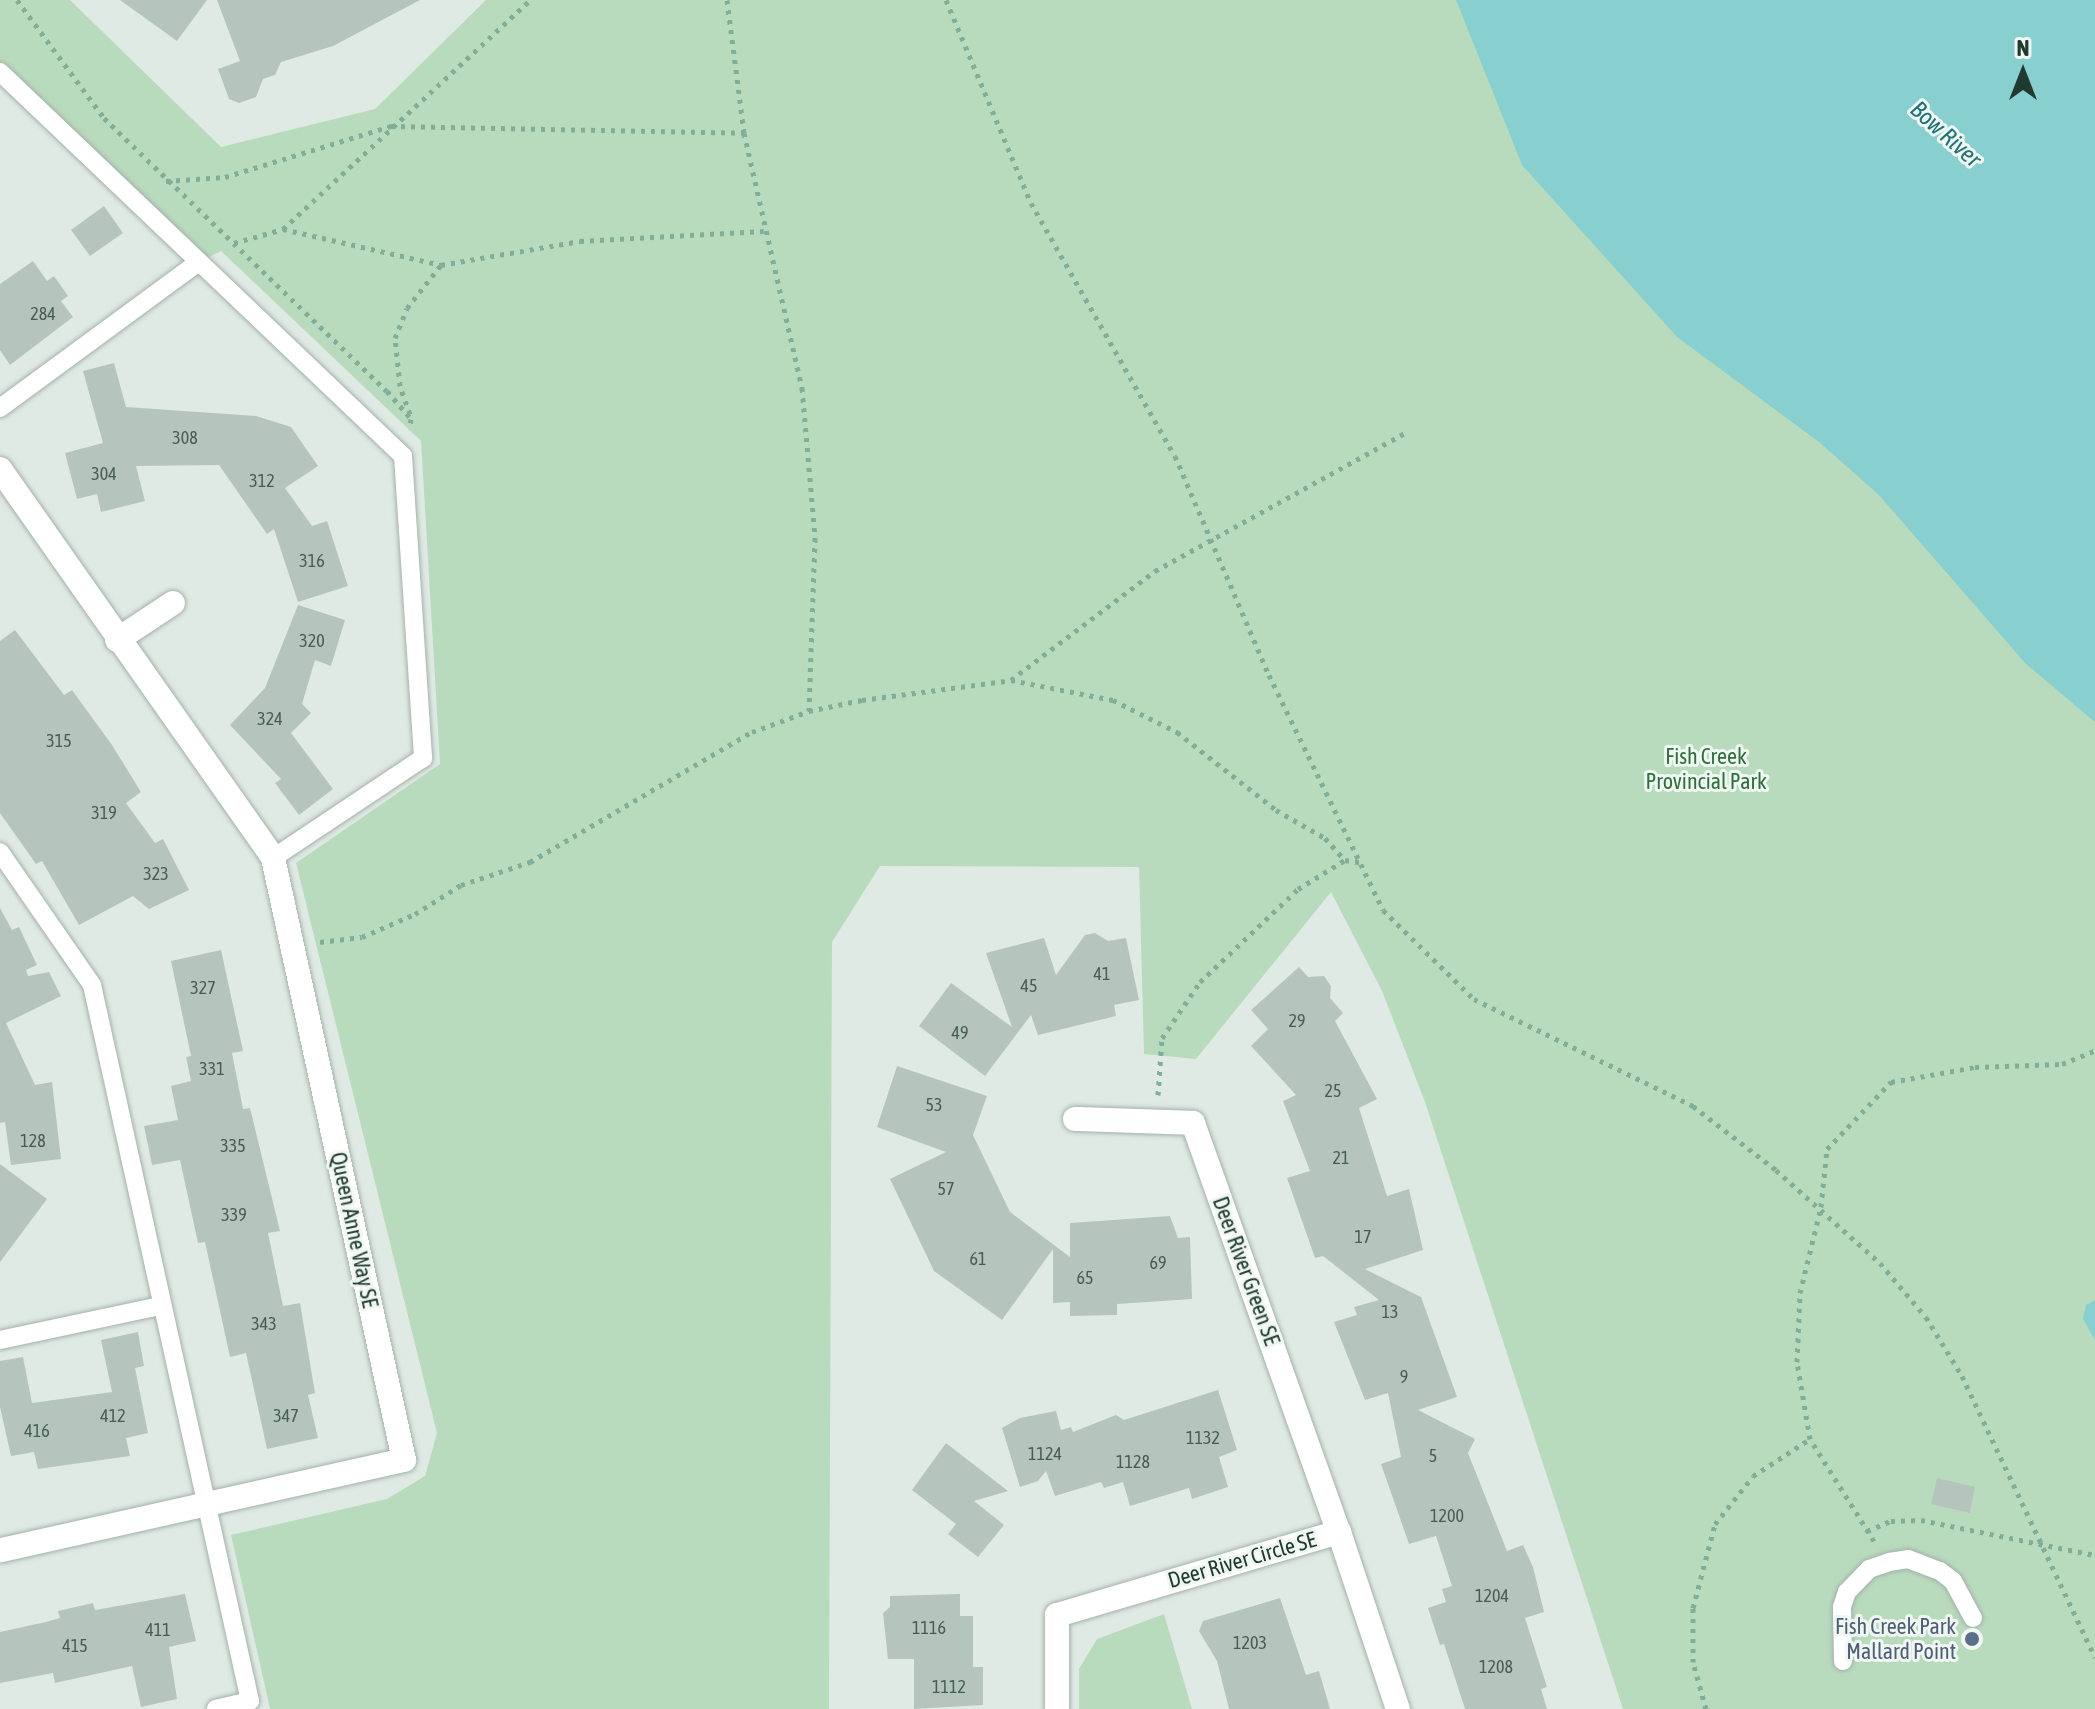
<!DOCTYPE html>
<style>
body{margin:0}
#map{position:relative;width:2095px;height:1709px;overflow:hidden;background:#e0eae4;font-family:"Asap Condensed",sans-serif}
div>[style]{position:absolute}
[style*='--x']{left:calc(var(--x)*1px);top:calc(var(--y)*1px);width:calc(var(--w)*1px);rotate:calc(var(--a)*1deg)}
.green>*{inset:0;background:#b9dbbd}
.water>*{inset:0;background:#88cfcf}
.building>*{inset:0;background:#b5c5bd}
.path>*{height:5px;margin-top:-2.5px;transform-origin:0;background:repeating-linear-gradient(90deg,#81ae99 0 4px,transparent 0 10px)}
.roads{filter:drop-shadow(0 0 2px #a3b2aa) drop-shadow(0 0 2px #a3b2aa)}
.service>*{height:18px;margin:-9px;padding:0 9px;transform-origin:9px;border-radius:9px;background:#fff}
.minor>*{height:24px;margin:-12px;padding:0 12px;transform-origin:12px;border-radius:12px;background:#fff}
.dots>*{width:22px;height:22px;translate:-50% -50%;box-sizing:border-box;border:4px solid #f0f7f3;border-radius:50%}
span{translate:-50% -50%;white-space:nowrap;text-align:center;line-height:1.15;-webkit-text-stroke:6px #f0f7f3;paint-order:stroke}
.number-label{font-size:18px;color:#465d53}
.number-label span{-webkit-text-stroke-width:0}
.park-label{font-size:22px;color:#2c703c}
.street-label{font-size:22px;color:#213a30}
.service-label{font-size:22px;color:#4e5e75}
.right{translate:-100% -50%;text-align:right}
.water-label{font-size:24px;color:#1d7375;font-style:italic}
.north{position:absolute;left:1983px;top:32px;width:80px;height:80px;-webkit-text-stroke:6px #f0f7f3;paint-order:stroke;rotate:0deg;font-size:22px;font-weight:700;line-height:32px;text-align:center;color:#213a30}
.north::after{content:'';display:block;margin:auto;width:28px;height:36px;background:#213a30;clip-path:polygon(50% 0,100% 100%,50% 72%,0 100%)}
</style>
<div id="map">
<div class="green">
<i style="clip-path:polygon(0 0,70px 0,221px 147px,375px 109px,486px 0,1471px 0,2095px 556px,2095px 1709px,1623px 1709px,1425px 1102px,1382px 991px,1331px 892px,1196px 1059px,1144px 1054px,1139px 867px,880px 866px,832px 942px,829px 1709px,270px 1709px,231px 1535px,387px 1499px,425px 1476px,437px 1433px,296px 863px,440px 764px,421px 441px,221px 251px,199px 262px,0 72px)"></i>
<i style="clip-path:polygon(1164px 1614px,1192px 1709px,1079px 1709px,1079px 1669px,1097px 1639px)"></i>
</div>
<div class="water">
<i style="clip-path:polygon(1456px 0,2095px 0,2095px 722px,2026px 664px,1878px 494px,1819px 442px,1677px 337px,1522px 165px)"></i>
<i style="clip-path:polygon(2095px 1300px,2095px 1340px,2083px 1319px,2086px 1305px)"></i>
</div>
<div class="building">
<i style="clip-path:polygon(120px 0,207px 0,177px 41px)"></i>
<i style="clip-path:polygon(217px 0,420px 0,333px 46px,281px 62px,275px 75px,263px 79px,256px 97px,239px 103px,229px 99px,218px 69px,240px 61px)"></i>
<i style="clip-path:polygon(104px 206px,123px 233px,90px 256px,71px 230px)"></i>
<i style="clip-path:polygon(33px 261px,47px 281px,54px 276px,68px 296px,61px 301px,73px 317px,10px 365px,0 350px,0 284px)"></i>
<i style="clip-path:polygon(114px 363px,126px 407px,256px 416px,291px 427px,318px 466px,285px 488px,312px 526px,327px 521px,348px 586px,298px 602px,274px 529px,267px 534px,219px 465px,136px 466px,145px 501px,101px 512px,97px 494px,77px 499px,65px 453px,103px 443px,83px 371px)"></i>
<i style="clip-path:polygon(298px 605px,345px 620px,331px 666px,315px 660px,302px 704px,311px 713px,291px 733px,333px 789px,299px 815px,275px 783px,281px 779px,230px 725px,265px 688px)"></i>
<i style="clip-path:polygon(15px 630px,64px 695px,72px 690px,112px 745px,141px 792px,126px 803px,155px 843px,163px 839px,189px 890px,149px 909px,133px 896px,79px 925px,42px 861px,36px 864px,0 813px,0 641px)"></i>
<i style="clip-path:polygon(0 908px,12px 930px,19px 927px,37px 965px,26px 970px,28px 976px,49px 972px,61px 996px,6px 1023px,35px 1085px,52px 1082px,61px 1159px,11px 1165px,5px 1122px,0 1123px)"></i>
<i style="clip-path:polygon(1095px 933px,1108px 941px,1126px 938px,1139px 1000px,1114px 1005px,1116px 1016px,1038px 1035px,1031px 1015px,985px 1076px,919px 1026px,951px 983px,1012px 1027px,986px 953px,1044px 938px,1056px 975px,1085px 935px)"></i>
<i style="clip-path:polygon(221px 950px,243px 1051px,232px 1053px,243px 1109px,250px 1108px,280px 1231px,268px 1233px,283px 1306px,300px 1303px,315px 1393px,308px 1395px,318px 1438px,267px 1449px,246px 1353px,230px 1357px,205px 1242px,198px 1243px,180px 1160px,152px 1165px,144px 1126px,178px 1120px,171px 1086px,191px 1081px,186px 1057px,191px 1056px,171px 961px)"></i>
<i style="clip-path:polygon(1299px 967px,1308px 977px,1324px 976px,1331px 986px,1330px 998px,1343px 1013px,1335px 1021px,1377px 1099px,1359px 1108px,1387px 1196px,1409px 1189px,1423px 1250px,1365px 1269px,1421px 1297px,1457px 1397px,1418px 1410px,1475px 1439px,1468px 1453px,1507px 1551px,1523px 1545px,1533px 1567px,1544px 1612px,1525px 1618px,1547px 1687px,1541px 1689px,1547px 1709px,1465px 1709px,1444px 1644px,1440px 1645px,1428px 1608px,1446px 1602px,1442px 1589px,1452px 1586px,1436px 1536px,1409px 1544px,1381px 1464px,1401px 1457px,1388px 1393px,1365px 1400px,1334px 1322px,1357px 1315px,1354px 1307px,1379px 1300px,1323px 1256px,1315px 1258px,1287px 1178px,1310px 1171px,1283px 1101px,1296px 1095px,1251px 1046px,1268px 1029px,1251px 1010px)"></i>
<i style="clip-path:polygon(897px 1066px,987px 1096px,973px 1135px,1010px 1212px,1070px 1257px,1070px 1223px,1170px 1216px,1178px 1238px,1190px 1237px,1192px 1299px,1117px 1304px,1117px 1315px,1070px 1316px,1070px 1302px,1053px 1303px,1053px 1249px,1002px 1320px,934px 1271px,890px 1179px,946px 1152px,877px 1127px)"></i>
<i style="clip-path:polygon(0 1164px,47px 1199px,0 1262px)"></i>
<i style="clip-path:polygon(138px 1332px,144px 1366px,135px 1368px,148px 1433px,126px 1438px,130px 1456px,38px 1469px,34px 1452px,11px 1456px,0 1407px,0 1361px,23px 1357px,32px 1403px,112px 1392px,101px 1340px)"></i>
<i style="clip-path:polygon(1218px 1390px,1237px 1450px,1219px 1457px,1228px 1487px,1192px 1499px,1189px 1488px,1130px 1506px,1123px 1482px,1104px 1488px,1101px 1482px,1055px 1496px,1046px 1471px,1038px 1481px,1020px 1487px,1002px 1428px,1020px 1418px,1056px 1411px,1061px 1430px,1071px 1427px,1073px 1432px,1116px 1415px,1124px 1420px)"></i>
<i style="clip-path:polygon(946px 1443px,1008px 1491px,974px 1501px,1004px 1525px,978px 1557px,948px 1534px,956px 1524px,912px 1490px)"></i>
<i style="clip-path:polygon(1937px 1478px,1975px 1487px,1970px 1513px,1931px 1504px)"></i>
<i style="clip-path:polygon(185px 1594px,196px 1641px,169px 1647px,177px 1699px,141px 1707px,132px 1666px,55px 1683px,53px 1673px,0 1683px,0 1632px,46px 1622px,60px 1618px,58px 1611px,93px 1603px,95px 1610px)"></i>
<i style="clip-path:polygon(960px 1594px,960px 1616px,973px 1616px,973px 1667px,983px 1667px,983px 1705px,914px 1709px,914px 1659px,888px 1659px,883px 1613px,890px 1607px,890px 1596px)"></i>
<i style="clip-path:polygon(1280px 1598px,1306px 1675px,1319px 1671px,1330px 1709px,1229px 1709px,1217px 1661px,1199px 1631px,1203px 1621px)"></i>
</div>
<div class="path">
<i style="--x:17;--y:0;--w:147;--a:53.6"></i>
<i style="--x:104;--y:118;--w:393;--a:44"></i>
<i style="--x:387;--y:391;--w:37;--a:49"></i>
<i style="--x:411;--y:419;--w:10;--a:101"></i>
<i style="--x:727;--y:0;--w:134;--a:82.7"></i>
<i style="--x:744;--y:133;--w:262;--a:77.2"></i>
<i style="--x:802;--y:388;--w:151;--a:85"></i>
<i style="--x:815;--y:538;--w:173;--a:92"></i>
<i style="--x:946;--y:0;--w:220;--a:67.3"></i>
<i style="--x:1031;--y:203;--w:291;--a:60.4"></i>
<i style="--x:1175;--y:456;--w:238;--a:66.8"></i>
<i style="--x:1269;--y:675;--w:261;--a:64.1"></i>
<i style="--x:1383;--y:910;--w:127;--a:44.4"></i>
<i style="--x:1474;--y:999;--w:244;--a:26"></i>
<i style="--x:1693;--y:1106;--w:105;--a:37.6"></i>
<i style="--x:1776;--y:1170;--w:140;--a:41.8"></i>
<i style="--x:1880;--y:1263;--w:71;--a:49.6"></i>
<i style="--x:1926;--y:1317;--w:69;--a:58.6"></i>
<i style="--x:1962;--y:1376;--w:311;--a:64.7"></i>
<i style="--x:166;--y:181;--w:59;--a:-3.9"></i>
<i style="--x:225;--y:177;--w:174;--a:-17.1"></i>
<i style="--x:391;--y:126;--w:353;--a:1.1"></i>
<i style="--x:283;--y:229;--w:337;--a:-42.8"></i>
<i style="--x:234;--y:243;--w:51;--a:-15.9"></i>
<i style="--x:283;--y:229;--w:162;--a:12.8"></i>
<i style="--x:410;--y:414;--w:30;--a:-110"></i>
<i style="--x:400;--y:386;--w:48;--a:-95.9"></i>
<i style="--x:395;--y:338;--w:32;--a:-68"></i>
<i style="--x:407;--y:308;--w:55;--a:-51.7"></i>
<i style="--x:441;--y:265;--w:141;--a:-9.8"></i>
<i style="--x:580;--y:241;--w:184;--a:-3.1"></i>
<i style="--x:1011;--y:680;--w:181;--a:-37.1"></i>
<i style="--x:1155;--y:571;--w:286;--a:-28.9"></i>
<i style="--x:320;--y:942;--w:42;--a:-6.8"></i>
<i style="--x:362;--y:937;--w:58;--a:-23.5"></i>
<i style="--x:415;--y:914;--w:54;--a:-32.2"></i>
<i style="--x:461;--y:885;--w:73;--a:-18.4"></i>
<i style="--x:530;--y:862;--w:257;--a:-30.4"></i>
<i style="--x:752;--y:732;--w:61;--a:-20.2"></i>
<i style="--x:809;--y:711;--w:54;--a:-11.7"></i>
<i style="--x:862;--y:700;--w:150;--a:-7.6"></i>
<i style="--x:1011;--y:680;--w:104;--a:11.1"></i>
<i style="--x:1113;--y:700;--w:72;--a:26.6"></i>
<i style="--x:1177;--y:732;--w:126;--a:38.2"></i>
<i style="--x:1276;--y:810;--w:56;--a:29.7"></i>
<i style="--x:1325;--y:838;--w:30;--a:48"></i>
<i style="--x:1158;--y:1095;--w:57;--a:-86"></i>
<i style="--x:1162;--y:1038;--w:68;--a:-55.8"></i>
<i style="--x:1200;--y:982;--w:135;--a:-43.5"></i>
<i style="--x:1298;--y:889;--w:55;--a:-31.7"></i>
<i style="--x:1345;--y:860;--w:18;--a:9"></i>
<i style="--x:1867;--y:1531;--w:26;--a:-23"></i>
<i style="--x:1891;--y:1521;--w:30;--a:-2"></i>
<i style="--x:1921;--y:1520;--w:177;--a:11.4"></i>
<i style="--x:1874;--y:1541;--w:120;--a:-122.1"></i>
<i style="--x:1810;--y:1439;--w:78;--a:-99.6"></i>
<i style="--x:1797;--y:1362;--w:69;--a:-87.5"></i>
<i style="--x:1800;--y:1293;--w:89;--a:-76.3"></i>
<i style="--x:1821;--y:1207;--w:58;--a:-84.1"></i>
<i style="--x:1827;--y:1149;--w:93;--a:-46.3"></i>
<i style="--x:1891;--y:1082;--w:85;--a:-10.1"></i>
<i style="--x:1975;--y:1067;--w:87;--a:-2"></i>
<i style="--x:2062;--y:1064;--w:35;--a:-22"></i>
<i style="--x:1706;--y:1709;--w:49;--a:-105.5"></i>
<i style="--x:1693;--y:1662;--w:54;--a:-90"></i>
<i style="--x:1693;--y:1608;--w:87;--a:-75.3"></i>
<i style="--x:1715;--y:1524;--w:61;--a:-51.6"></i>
<i style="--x:1753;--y:1476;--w:68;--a:-33"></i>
</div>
<div class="roads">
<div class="service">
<i style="--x:0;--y:72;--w:557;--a:43.62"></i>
<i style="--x:403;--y:456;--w:303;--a:86.2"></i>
<i style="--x:423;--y:758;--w:180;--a:146.3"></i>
<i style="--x:0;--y:408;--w:247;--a:-36.3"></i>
<i style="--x:0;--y:852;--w:162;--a:55.3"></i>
<i style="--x:92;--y:985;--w:733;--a:77.56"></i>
<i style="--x:250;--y:1701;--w:35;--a:167"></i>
<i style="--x:0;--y:1340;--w:164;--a:-12"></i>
<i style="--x:1843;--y:1661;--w:54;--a:-91.1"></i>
<i style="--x:1842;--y:1607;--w:16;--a:-72"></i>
<i style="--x:1847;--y:1592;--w:32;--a:-46"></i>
<i style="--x:1869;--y:1569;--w:21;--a:-19"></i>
<i style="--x:1889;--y:1562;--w:19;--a:-9"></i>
<i style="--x:1908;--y:1559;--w:34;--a:21"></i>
<i style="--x:1940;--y:1571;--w:16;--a:38"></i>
<i style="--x:1953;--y:1581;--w:42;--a:61.6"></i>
</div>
<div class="minor">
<i style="--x:0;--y:469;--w:475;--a:54.9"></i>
<i style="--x:273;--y:858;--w:616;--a:77.72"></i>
<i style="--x:404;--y:1460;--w:414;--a:167.4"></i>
<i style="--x:117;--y:640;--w:67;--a:-33.5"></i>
<i style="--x:1075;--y:1119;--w:118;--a:1.9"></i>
<i style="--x:1193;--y:1123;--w:434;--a:70.4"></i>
<i style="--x:1057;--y:1709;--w:94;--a:-90"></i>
<i style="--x:1057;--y:1615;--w:294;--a:-16.4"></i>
<i style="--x:1339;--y:1532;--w:187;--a:71.6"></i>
</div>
</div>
<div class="dots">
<i style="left:1972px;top:1639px;background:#5c6f8a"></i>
</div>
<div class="number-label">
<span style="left:43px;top:314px">284</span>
<span style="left:185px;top:438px">308</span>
<span style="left:104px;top:474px">304</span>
<span style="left:262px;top:481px">312</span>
<span style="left:312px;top:561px">316</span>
<span style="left:312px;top:641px">320</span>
<span style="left:270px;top:719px">324</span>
<span style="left:59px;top:741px">315</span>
<span style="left:104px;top:813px">319</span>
<span style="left:156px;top:874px">323</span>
<span style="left:1102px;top:974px">41</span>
<span style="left:1029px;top:986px">45</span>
<span style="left:203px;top:988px">327</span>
<span style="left:1297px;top:1021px">29</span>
<span style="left:960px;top:1033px">49</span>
<span style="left:212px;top:1069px">331</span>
<span style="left:1333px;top:1091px">25</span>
<span style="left:934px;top:1105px">53</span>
<span style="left:33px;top:1141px">128</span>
<span style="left:233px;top:1146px">335</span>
<span style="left:1341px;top:1158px">21</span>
<span style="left:946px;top:1189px">57</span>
<span style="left:234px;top:1215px">339</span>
<span style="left:1363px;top:1237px">17</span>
<span style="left:978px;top:1259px">61</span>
<span style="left:1158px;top:1263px">69</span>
<span style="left:1085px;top:1278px">65</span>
<span style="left:1390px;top:1312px">13</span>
<span style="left:264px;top:1324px">343</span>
<span style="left:1404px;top:1377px">9</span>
<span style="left:113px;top:1416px">412</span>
<span style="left:286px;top:1416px">347</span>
<span style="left:37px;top:1431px">416</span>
<span style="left:1203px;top:1438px">1132</span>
<span style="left:1045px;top:1454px">1124</span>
<span style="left:1433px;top:1456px">5</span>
<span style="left:1133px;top:1462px">1128</span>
<span style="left:1447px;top:1516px">1200</span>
<span style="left:1492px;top:1596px">1204</span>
<span style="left:929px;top:1628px">1116</span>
<span style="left:158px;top:1630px">411</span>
<span style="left:1250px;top:1643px">1203</span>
<span style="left:75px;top:1646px">415</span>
<span style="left:1496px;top:1667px">1208</span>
<span style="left:949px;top:1687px">1112</span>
</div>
<div class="park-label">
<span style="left:1706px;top:769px">Fish Creek<br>Provincial Park</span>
</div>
<div class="street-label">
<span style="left:354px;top:1230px;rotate:78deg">Queen Anne Way SE</span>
<span style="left:1246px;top:1271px;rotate:70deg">Deer River Green SE</span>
<span style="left:1242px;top:1560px;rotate:-16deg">Deer River Circle SE</span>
</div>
<div class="service-label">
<span class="right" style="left:1956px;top:1639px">Fish Creek Park<br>Mallard Point</span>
</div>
<div class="water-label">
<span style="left:1946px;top:134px;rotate:42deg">Bow River</span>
</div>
<div class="north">N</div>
</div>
